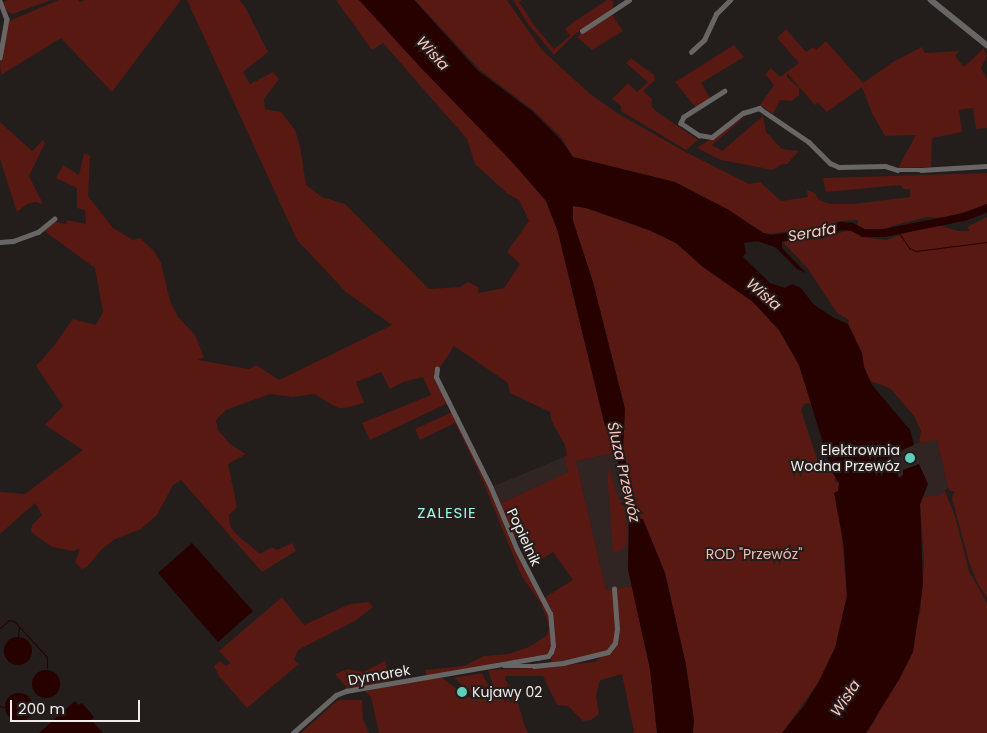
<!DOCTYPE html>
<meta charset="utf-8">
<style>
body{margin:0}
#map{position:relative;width:987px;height:733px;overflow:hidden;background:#231d1c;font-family:Poppins,sans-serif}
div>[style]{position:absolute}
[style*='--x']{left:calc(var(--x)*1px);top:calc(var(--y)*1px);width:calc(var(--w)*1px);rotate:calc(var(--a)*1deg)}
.built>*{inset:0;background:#312523}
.green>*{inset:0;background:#571912}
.water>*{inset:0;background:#270000}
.round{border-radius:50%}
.stream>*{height:1px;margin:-0.5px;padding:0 0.5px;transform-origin:0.5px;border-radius:0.5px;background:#270000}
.river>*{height:8px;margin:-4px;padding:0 4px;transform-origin:4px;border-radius:4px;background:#270000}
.minor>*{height:4.5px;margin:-2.25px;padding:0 2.25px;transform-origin:2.25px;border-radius:2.25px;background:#686565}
.tertiary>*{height:5.5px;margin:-2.75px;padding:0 2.75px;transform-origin:2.75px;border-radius:2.75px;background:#686565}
.dots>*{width:14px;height:14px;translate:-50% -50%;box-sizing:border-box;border:2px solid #231d1c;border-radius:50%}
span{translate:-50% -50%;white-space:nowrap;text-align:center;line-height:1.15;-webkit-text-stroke:4px #231d1c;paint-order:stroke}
.poi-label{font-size:14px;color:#f1ecec}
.right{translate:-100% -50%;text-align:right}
.left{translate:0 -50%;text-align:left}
.street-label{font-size:14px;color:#f1ecec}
.park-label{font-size:14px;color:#f1bcb3}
.water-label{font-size:15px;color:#fbc6bd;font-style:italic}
.neighbourhood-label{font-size:15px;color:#94fae5;letter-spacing:1px}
.scale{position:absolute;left:10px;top:700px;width:130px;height:22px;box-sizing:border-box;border:2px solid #f1ecec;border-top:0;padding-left:6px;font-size:15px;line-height:18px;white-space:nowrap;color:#f1ecec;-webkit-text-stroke:4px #231d1c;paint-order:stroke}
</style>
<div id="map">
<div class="built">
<i style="clip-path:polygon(937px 439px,948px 488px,940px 495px,923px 497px,926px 490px,919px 465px,903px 470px,903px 475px,899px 478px,888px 445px,892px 444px,896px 453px,914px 444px)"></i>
<i style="clip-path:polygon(615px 453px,630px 520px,628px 561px,632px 586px,606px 590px,576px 461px)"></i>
<i style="clip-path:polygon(564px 457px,568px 472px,499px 504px,494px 486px)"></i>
</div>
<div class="green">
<i style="clip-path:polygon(8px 0,51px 0,13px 14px,8px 12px,4px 6px,3px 2px)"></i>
<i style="clip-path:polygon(59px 0,78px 0,80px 2px,85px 0,181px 0,112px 92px,61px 38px,1px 75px,0 63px,9px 21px)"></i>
<i style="clip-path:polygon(187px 0,239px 0,244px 5px,268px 52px,243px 72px,250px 84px,273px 72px,279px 79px,264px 99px,265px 109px,281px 112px,295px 130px,300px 146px,306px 185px,322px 197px,345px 204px,429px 289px,460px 287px,468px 282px,478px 287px,478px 293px,504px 288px,520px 264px,507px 252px,529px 221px,519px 200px,508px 194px,475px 164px,467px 139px,383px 43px,372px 50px,336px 0,359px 0,514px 164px,546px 201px,558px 232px,604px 422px,615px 453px,576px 461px,606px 590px,632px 586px,650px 669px,657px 733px,632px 733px,634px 732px,622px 674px,601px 680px,599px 683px,596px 696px,599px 714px,591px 720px,583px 721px,568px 706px,557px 705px,543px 676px,506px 676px,505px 679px,516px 695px,524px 724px,528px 733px,379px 733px,371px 697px,365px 691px,441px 677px,468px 697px,478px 699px,490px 692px,493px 685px,488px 670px,552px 667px,594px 662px,600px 658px,598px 654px,551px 663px,554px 635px,551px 633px,551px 649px,547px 654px,427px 676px,425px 670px,464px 666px,484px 656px,508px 654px,529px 647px,546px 636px,549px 630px,547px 619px,540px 602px,522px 577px,479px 472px,455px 423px,420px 440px,415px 429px,452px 412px,493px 497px,513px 546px,544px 598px,573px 580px,553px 552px,537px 562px,522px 534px,513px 539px,499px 504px,568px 472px,564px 457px,567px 455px,565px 445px,552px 422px,550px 412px,510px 393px,508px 383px,454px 346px,439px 369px,436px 368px,433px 377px,448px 403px,370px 440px,362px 423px,431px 395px,423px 377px,403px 382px,390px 389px,381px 372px,356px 382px,364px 403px,345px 408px,338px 408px,314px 394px,293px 397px,270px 394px,226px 410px,216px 420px,218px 430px,230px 444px,246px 454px,228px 464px,237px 507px,229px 515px,230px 526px,235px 533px,260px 554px,272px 547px,277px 550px,292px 543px,296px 551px,262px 572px,181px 480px,173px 485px,157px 515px,141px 529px,115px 539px,102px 549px,87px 567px,82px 569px,75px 562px,80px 549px,73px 551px,52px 547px,31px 532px,32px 525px,42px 515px,35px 503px,0 534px,0 492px,25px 494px,83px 450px,45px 425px,63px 406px,36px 366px,53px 347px,73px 319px,96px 325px,103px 312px,95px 268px,43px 230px,52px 221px,66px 224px,67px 220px,86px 224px,85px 210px,77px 208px,77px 188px,56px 178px,63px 165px,79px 175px,84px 153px,90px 156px,88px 196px,113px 228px,133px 240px,140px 238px,154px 251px,161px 263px,170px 301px,178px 317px,195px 335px,204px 357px,198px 360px,249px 369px,256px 365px,279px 380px,392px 325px,346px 292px,297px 240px)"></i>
<i style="clip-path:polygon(415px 0,507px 0,542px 50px,589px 93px,617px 113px,682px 150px,749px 184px,760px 182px,781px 201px,808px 197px,807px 190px,815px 193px,819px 200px,830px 204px,854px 204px,910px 197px,910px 189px,903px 189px,900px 185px,826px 192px,823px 178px,987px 173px,987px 205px,944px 218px,927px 217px,892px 226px,881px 232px,858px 228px,858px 231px,861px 237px,887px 240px,916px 228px,922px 229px,938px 225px,958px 231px,970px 231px,967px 227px,987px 217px,987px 598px,978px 584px,969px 562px,952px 498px,955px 491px,950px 491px,948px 488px,937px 440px,919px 443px,921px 431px,914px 416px,890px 388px,870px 381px,864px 367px,862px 353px,848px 324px,849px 320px,837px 313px,808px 269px,782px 241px,821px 239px,845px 231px,850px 225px,858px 225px,858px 220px,840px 221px,816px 229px,766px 234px,675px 182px,573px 157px,561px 137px,533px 110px,480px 70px)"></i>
<i style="clip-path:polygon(513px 0,522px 0,519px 2px,534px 25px,554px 49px,570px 36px,565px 29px,575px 21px,607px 0,613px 1px,613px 8px,574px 35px,554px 55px,528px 24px)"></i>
<i style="clip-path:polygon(611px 13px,623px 31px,592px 50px,577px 37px,588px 27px)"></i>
<i style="clip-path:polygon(786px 29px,806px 52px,813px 47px,816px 50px,826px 41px,863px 83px,893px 62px,922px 47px,925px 53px,959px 51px,955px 56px,964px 67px,984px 48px,987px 56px,981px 68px,987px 79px,987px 128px,976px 129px,973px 108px,959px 110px,962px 132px,932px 138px,931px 167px,898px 168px,916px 135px,885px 136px,872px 113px,862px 87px,827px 112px,818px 103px,815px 105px,787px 73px,787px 77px,799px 88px,799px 95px,792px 101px,780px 100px,773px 114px,760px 105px,774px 85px,765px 74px,771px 68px,780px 77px,799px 63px,777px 38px)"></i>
<i style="clip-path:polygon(734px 45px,744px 57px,701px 83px,710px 98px,696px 108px,675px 82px)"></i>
<i style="clip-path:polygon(631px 58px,654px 75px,655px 80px,643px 91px,652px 99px,651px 106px,656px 111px,698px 140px,686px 150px,621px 111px,621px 106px,612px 99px,628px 83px,637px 92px,648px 82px,626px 63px)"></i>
<i style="clip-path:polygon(747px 115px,712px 145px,722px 151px,763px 116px,766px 132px,782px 149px,799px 151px,787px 164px,782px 164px,773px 170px,721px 160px,697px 148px)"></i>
<i style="clip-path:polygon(0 122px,32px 151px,43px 140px,45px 143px,29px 176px,43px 204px,35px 202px,27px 204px,17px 212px,0 159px)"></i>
<i style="clip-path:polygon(573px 205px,586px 208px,649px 230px,676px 243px,703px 267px,753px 302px,779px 330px,799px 365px,812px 405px,809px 403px,804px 404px,801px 410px,817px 459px,825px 471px,831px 470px,837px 478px,834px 479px,836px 483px,839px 482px,840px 486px,838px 491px,847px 596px,835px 648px,818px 683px,782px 733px,693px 733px,694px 721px,686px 665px,665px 573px,637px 510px,623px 449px,625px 409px,593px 282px,573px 221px)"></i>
<i style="clip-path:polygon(607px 470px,610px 472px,618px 498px,624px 507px,627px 530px,626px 545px,621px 550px,613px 553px)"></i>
<i style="clip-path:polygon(945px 491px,955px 516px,969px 571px,987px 603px,987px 733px,866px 733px,874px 722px,920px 613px,924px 563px,920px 504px,923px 497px,940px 495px)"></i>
<i style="clip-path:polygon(282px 597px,304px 625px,350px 604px,369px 602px,373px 607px,355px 621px,298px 650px,294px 660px,299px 664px,247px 708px,219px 676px,214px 666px,220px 661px,226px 666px,230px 663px,219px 651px)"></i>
<i style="clip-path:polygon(385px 661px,390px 681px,348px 689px,335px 674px,348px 669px,363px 672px)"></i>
<i style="clip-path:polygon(482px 673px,488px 685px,484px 691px,478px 694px,471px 693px,454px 678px)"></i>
<i style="clip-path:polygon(338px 700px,362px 700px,363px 719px,369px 733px,301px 733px)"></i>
</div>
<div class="water">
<i style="clip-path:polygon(359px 0,414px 0,477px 70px,533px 112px,560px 139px,573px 157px,675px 182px,729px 210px,772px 239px,782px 241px,782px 248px,806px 273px,797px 269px,775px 247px,757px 241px,744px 243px,746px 253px,743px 257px,770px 283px,785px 288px,792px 284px,801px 288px,813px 304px,834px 318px,848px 324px,862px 353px,864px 367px,872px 385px,910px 430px,914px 445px,896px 453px,892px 444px,888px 445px,899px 478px,903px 475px,903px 470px,919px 464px,928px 484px,920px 504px,923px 585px,913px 652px,900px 678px,866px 733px,782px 733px,804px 706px,818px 683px,835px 648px,847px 596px,844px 547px,834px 493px,838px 491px,839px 483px,832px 472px,799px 365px,779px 330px,753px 302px,703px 267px,676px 243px,649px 230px,586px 208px,573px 206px,573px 221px,593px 282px,625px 409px,623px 449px,637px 510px,640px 519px,643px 519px,665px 573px,686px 665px,694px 721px,693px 733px,657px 733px,650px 669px,628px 570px,629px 511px,617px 457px,604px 422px,558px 232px,546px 201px,514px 164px,421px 68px)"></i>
<i style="clip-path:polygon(192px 543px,253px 611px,218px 642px,158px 573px)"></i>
<i class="round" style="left:4px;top:637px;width:28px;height:28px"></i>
<i class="round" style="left:32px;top:670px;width:28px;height:28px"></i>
<i class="round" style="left:5px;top:693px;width:28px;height:28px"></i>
<i style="clip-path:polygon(75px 701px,78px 705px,82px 703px,94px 717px,91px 720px,103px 733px,39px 733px)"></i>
</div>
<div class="stream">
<i style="--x:897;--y:230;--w:22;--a:56"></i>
<i style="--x:909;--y:248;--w:8;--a:23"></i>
<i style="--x:916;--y:251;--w:72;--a:-7.2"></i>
<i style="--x:0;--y:628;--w:12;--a:-42"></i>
<i style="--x:9;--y:620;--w:5;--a:11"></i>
<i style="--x:14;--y:621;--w:49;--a:47.5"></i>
<i style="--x:47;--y:657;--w:11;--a:90"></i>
<i style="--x:18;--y:636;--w:9;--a:-84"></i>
<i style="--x:0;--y:706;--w:4;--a:14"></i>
</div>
<div class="river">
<i style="--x:763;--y:237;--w:9;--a:13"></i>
<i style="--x:772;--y:239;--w:45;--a:-7.6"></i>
<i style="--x:817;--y:233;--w:25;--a:-16"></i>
<i style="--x:841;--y:226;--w:11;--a:5"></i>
<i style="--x:852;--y:227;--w:13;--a:27"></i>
<i style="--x:864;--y:233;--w:20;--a:0"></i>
<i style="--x:884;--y:233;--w:82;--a:-11.3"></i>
<i style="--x:964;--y:217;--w:25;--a:-21"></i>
</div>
<div class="minor">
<i style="--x:0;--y:1;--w:19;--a:69"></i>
<i style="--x:7;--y:19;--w:39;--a:100"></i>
<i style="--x:582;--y:31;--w:56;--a:-33.4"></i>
<i style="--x:691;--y:52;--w:18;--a:-43"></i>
<i style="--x:704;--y:40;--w:29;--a:-65"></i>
<i style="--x:716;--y:14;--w:20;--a:-45"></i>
<i style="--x:725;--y:91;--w:49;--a:147.6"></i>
<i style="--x:684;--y:117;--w:7;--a:117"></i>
<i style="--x:681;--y:123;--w:22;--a:34"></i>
<i style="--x:699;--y:135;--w:13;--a:9"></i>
<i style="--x:712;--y:137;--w:39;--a:-38"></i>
<i style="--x:743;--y:113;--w:17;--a:-17"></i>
<i style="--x:759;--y:108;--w:60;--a:34.2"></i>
<i style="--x:809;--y:142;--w:30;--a:45"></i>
<i style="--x:830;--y:163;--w:10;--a:24"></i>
<i style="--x:839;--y:167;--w:46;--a:-1.2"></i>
<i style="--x:885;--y:166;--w:13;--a:18"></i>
<i style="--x:897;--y:170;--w:24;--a:0"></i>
<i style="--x:921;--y:170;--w:66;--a:-3.5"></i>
<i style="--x:0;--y:242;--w:13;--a:-4"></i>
<i style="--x:13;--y:241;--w:27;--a:-20"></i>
<i style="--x:38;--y:232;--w:21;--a:-39"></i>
<i style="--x:504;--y:666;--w:30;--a:0"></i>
<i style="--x:534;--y:666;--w:29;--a:-6"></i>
<i style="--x:563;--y:663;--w:46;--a:-13.7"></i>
<i style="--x:608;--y:652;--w:11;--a:-52"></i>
<i style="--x:615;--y:643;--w:14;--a:-82"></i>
<i style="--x:617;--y:629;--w:40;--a:-94.3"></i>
<i style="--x:293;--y:733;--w:57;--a:-41.5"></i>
<i style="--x:336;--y:695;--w:11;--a:-22"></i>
<i style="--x:346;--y:691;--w:194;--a:-9.8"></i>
<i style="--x:537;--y:658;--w:11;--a:-10"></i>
<i style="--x:548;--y:656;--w:5;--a:-53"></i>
<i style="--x:551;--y:652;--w:6;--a:-72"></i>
<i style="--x:553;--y:646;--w:32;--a:-95"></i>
<i style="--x:550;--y:614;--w:72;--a:-117.3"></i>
<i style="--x:517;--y:550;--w:67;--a:-112.8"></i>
<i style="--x:491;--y:488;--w:124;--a:-116.4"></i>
<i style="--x:436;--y:377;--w:8;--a:-83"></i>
</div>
<div class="tertiary">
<i style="--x:931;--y:0;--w:72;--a:38.8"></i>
</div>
<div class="dots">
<i style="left:910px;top:458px;background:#5dceb9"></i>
<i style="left:462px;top:692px;background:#5dceb9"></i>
</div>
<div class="poi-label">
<span class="right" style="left:900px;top:458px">Elektrownia<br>Wodna Przewóz</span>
<span class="left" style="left:472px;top:692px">Kujawy 02</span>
</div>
<div class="street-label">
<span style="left:524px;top:537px;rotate:65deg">Popielnik</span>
<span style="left:379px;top:675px;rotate:-10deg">Dymarek</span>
</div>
<div class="park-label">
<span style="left:754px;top:554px">ROD "Przewóz"</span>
</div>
<div class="water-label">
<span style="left:433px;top:53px;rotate:47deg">Wisła</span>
<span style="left:812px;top:232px;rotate:-10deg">Serafa</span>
<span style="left:764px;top:294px;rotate:41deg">Wisła</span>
<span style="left:624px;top:472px;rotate:77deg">Śluza Przewóz</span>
<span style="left:845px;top:698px;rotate:-56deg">Wisła</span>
</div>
<div class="neighbourhood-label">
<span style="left:447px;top:513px">ZALESIE</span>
</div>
<div class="scale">200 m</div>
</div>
